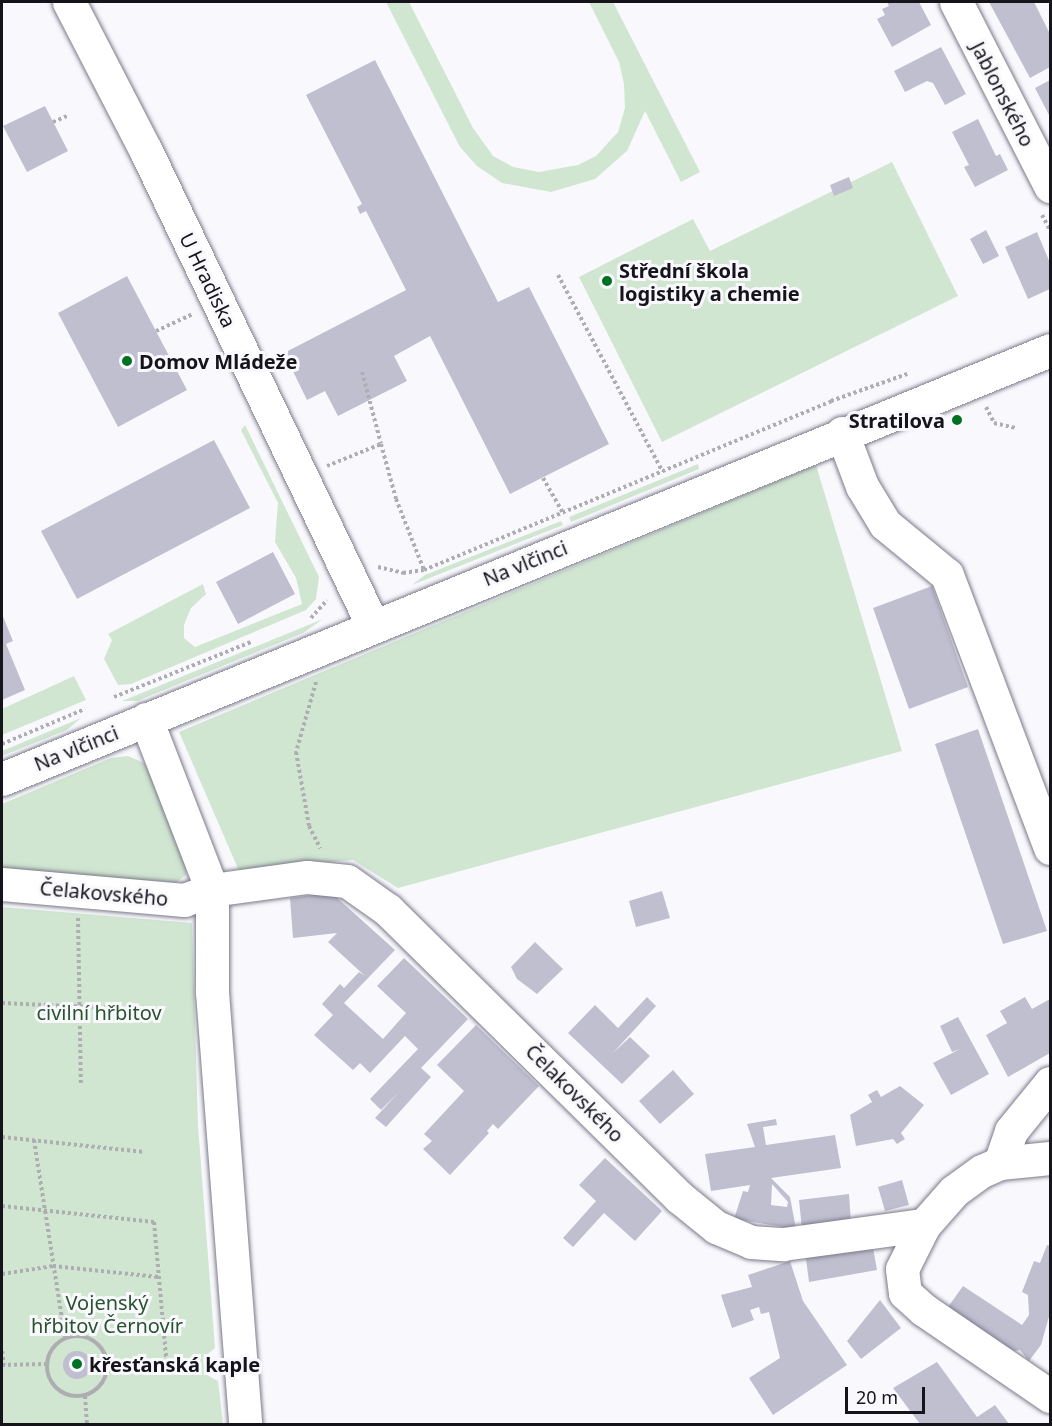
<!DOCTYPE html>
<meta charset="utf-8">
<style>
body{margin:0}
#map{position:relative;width:1052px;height:1426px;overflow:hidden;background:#f9f9fd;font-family:"Noto Sans",sans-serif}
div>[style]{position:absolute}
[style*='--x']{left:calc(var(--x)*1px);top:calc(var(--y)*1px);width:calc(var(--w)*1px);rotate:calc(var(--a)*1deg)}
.green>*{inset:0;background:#d0e6d1}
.building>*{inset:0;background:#c0bfd0}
.round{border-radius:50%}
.path>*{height:4px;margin-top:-2px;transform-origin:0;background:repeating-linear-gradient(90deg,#aeaeb2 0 3px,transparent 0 6px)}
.path>.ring{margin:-2px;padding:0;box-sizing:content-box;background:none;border:4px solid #aeaeb2;border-radius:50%}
.roads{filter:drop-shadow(0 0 2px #7b7a8a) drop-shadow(0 0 2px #7b7a8a)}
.minor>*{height:33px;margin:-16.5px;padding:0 16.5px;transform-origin:16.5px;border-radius:16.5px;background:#fff}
.dots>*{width:16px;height:16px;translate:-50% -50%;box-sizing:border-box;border:3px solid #f9f9fd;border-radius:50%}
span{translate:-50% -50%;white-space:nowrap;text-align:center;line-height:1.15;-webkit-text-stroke:6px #f9f9fd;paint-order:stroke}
.street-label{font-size:20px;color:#14141a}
.poi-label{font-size:20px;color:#14141a;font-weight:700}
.left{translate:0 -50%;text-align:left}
.right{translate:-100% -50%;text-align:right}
.park-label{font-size:20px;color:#29532e}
.frame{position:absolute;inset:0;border:3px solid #14141a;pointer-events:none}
.scale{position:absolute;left:845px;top:1387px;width:80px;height:27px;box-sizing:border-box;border:3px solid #14141a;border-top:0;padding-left:8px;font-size:18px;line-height:21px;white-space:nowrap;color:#14141a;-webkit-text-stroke:4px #f9f9fd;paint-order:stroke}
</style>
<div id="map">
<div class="green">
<i style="clip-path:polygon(386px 2px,409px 2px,473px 128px,493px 156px,513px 167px,539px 172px,578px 165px,596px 156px,618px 132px,625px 108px,624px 84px,619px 62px,589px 2px,613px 2px,700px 172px,681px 182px,645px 111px,627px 151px,595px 179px,551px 192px,502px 183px,477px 166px,460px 147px)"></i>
<i style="clip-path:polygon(892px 162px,958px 296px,662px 442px,579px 277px,693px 219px,710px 251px)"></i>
<i style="clip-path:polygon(245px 425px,319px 577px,316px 599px,306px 610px,131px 684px,118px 685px,104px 659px,112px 640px,108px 634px,203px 584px,206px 594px,191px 608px,184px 625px,184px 638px,195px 647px,302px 604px,296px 578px,275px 542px,278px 503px,241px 430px)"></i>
<i style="clip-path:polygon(698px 464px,699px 469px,571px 522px,569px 517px)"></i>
<i style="clip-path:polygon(816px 465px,902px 751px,398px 888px,353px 860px,239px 871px,179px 732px)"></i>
<i style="clip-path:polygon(561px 521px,563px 525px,412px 585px,425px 575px)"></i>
<i style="clip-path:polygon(323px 619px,303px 633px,137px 701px,122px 701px)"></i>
<i style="clip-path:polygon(74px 676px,86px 700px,2px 735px,2px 709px)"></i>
<i style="clip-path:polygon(81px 718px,67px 730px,2px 756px,2px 751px)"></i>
<i style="clip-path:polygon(128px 756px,144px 763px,154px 776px,187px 858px,186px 875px,174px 884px,2px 869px,2px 804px,111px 758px)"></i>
<i style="clip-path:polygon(2px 907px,192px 923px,198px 1125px,215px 1348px,203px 1358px,205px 1374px,218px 1381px,223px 1424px,2px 1424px)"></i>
</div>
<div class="building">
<i style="clip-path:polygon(887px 2px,919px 2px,931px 25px,892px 47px,877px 19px,885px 15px,882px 9px,889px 6px)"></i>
<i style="clip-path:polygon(989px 2px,1034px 2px,1050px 34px,1050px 67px,1030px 78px)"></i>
<i style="clip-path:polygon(941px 47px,966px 94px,945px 105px,933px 83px,927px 81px,905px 92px,894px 71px)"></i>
<i style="clip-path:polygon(375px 60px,498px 302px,529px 287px,609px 444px,510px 494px,430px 336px,394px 356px,407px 381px,338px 416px,325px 391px,307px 400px,284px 353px,406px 290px,366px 211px,360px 214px,357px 207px,362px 204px,306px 95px)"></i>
<i style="clip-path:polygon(1050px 80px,1050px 117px,1035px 88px)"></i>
<i style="clip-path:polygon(45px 106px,68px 151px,27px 172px,3px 126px)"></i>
<i style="clip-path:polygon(978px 119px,996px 156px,1000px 154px,1008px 170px,975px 187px,964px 167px,969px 165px,952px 132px)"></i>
<i style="clip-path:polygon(849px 177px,853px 188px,834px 196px,830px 185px)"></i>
<i style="clip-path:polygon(986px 230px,999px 256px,983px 264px,970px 239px)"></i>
<i style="clip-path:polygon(1037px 232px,1050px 263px,1050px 289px,1028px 299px,1005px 247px)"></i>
<i style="clip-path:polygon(127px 276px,187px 390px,118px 427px,58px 313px)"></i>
<i style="clip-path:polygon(214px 440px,250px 508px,77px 599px,41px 531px)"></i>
<i style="clip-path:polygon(273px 552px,295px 594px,238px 624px,216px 582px)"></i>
<i style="clip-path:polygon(932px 586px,968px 687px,909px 709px,873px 608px)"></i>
<i style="clip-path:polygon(2px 614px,13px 641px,6px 644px,25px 690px,2px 700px)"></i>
<i style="clip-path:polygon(978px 729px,1047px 931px,1003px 944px,935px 744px)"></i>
<i style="clip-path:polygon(662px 891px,670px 918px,636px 927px,629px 901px)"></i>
<i style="clip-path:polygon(327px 893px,335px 896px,395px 950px,344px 1003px,383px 1039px,406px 1013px,377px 986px,404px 958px,468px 1019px,421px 1068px,431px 1077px,386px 1127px,375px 1118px,399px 1092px,381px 1110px,370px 1099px,418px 1049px,405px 1036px,370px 1073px,360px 1063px,353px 1070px,314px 1035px,333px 1015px,322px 1004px,340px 984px,344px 988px,359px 972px,365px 976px,328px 942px,337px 933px,293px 938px,290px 898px)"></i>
<i style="clip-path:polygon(535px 942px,563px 969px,537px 994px,517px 979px,511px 967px)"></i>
<i style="clip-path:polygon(647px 997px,656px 1006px,613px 1053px,630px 1037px,650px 1056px,622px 1084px,568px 1033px,595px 1005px,618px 1028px)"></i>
<i style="clip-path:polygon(1025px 997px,1032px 1009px,1050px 999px,1050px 1053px,1008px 1077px,986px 1035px,1007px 1023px,1000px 1011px)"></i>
<i style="clip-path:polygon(958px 1017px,989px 1074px,951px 1095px,933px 1063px,960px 1049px,952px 1052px,940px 1026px)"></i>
<i style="clip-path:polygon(476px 1025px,539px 1086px,498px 1129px,493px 1124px,487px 1131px,489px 1133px,450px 1175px,423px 1149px,432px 1141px,424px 1134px,464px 1091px,437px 1065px)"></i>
<i style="clip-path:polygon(673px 1070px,694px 1094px,660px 1124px,639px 1101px)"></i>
<i style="clip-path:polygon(900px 1086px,924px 1105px,901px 1133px,905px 1139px,897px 1144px,893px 1139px,856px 1146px,850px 1115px,872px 1102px,868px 1095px,877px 1090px,881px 1097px)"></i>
<i style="clip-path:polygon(evenodd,776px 1119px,777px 1125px,763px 1127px,766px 1145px,835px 1135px,841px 1168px,771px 1178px,790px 1197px,796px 1229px,734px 1219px,743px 1191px,748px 1192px,750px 1185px,711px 1191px,705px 1154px,755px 1147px,747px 1124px,776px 1119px,772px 1184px,788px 1202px,787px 1207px,771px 1205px,772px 1184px)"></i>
<i style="clip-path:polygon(605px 1158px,662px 1211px,635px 1241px,604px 1213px,573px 1247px,563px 1238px,596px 1201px,579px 1185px)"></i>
<i style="clip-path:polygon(902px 1180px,909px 1205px,885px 1211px,878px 1187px)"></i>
<i style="clip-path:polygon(849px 1194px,851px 1223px,802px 1229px,799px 1200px)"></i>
<i style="clip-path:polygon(872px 1242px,877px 1270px,809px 1282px,805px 1251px)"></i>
<i style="clip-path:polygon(1047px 1245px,1050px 1246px,1050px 1313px,1041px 1345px,1029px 1361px,1020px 1350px,1014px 1351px,948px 1307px,963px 1286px,1022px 1325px,1029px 1315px,1028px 1295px,1022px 1292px,1034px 1261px,1040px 1263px)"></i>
<i style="clip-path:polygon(790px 1261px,803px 1301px,847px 1365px,773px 1415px,749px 1378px,780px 1358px,769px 1312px,761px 1314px,759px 1307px,750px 1310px,754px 1320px,732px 1328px,721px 1295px,752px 1287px,748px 1275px)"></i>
<i style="clip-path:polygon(880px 1300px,901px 1328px,861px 1359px,847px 1341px)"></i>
<i class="round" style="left:63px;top:1351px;width:28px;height:28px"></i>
<i style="clip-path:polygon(937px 1362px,977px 1417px,995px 1405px,1009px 1424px,920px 1424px,893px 1388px)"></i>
</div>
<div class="path">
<i style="--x:53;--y:122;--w:15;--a:-23"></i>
<i style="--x:1042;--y:215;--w:17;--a:62"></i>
<i style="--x:558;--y:275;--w:222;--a:62"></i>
<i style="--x:156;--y:331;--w:41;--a:-24.7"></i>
<i style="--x:362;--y:372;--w:74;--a:75.2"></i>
<i style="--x:986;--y:407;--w:18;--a:63"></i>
<i style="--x:994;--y:423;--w:23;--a:13"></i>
<i style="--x:327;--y:466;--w:58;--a:-22.2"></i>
<i style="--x:381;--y:444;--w:57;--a:74.7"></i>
<i style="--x:396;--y:499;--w:76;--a:68.5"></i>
<i style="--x:543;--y:478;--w:40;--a:60.3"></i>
<i style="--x:378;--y:567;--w:26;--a:13"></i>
<i style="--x:403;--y:573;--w:21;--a:-8"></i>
<i style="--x:424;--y:570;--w:441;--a:-22.5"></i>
<i style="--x:831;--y:401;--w:81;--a:-19.6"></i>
<i style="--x:311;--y:618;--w:24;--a:-48"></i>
<i style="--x:316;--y:682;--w:73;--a:105.9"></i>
<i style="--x:296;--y:752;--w:75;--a:80"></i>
<i style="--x:309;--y:826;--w:25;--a:63"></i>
<i style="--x:114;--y:697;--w:148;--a:-21.9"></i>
<i style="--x:2;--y:744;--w:90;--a:-22.9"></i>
<i style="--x:78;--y:918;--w:166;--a:89"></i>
<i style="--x:2;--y:1003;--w:155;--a:2.6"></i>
<i style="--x:2;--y:1137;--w:143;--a:6"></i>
<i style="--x:34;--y:1140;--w:199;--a:81.1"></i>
<i style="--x:2;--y:1206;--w:153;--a:6"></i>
<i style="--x:154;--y:1222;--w:148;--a:84.9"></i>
<i style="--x:2;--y:1274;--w:52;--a:-8.9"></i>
<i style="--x:53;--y:1266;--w:106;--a:6"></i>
<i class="ring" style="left:47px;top:1336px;width:56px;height:56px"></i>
<i style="--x:2;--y:1351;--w:14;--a:82"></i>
<i style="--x:2;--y:1365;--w:44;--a:-1.3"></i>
<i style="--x:108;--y:1371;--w:105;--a:-1.6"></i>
<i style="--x:85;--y:1396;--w:28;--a:86"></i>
</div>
<div class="roads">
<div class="minor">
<i style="--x:69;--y:2;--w:168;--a:62.7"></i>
<i style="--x:146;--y:151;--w:526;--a:64.46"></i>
<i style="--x:956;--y:2;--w:207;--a:62.9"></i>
<i style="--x:842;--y:433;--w:57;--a:69.3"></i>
<i style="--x:862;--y:486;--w:44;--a:58.8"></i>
<i style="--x:885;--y:524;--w:80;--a:39.4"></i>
<i style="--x:947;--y:575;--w:292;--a:69.3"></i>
<i style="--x:146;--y:719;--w:183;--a:68.9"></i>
<i style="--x:212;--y:890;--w:102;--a:90"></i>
<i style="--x:212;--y:992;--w:433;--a:85.6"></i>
<i style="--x:2;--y:779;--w:1132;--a:-22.26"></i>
<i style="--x:2;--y:884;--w:183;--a:5"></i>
<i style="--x:184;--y:900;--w:30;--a:-20"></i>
<i style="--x:212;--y:890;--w:96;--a:-7.8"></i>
<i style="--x:307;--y:877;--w:40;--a:5.7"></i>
<i style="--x:347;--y:881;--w:50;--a:35.3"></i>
<i style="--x:388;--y:910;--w:409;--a:44.6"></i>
<i style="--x:679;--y:1197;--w:48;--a:39"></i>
<i style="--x:716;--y:1227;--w:38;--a:23"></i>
<i style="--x:751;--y:1242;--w:32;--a:4"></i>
<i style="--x:783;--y:1244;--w:142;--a:-7.7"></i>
<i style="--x:924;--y:1225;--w:49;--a:116.6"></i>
<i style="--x:902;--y:1269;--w:24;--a:83"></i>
<i style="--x:905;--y:1293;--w:25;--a:42"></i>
<i style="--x:924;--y:1310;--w:153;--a:34.3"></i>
<i style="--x:1000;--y:1163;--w:34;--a:-71"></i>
<i style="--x:1011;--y:1131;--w:62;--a:-50.9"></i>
<i style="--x:924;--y:1225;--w:45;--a:-48.6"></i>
<i style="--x:954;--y:1191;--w:34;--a:-36"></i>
<i style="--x:982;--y:1171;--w:20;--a:-24"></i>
<i style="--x:1000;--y:1163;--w:50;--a:-5.7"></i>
</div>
</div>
<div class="dots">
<i style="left:607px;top:281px;background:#007123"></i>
<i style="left:127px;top:361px;background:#007123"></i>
<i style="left:957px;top:420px;background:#007123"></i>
<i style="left:77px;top:1364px;background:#007123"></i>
</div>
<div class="street-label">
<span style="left:1003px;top:94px;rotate:63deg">Jablonského</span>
<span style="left:208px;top:280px;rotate:64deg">U Hradiska</span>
<span style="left:525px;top:563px;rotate:-22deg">Na vlčinci</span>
<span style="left:76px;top:748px;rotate:-22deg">Na vlčinci</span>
<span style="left:104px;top:893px;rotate:5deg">Čelakovského</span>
<span style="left:575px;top:1093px;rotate:45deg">Čelakovského</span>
</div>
<div class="poi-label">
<span class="left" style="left:619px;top:282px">Střední škola<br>logistiky a chemie</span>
<span class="left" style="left:139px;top:361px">Domov Mládeže</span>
<span class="right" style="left:945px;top:420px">Stratilova</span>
<span class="left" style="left:89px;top:1364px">křesťanská kaple</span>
</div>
<div class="park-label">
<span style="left:99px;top:1012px">civilní hřbitov</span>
<span style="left:107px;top:1314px">Vojenský<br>hřbitov Černovír</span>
</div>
<div class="frame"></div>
<div class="scale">20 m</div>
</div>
